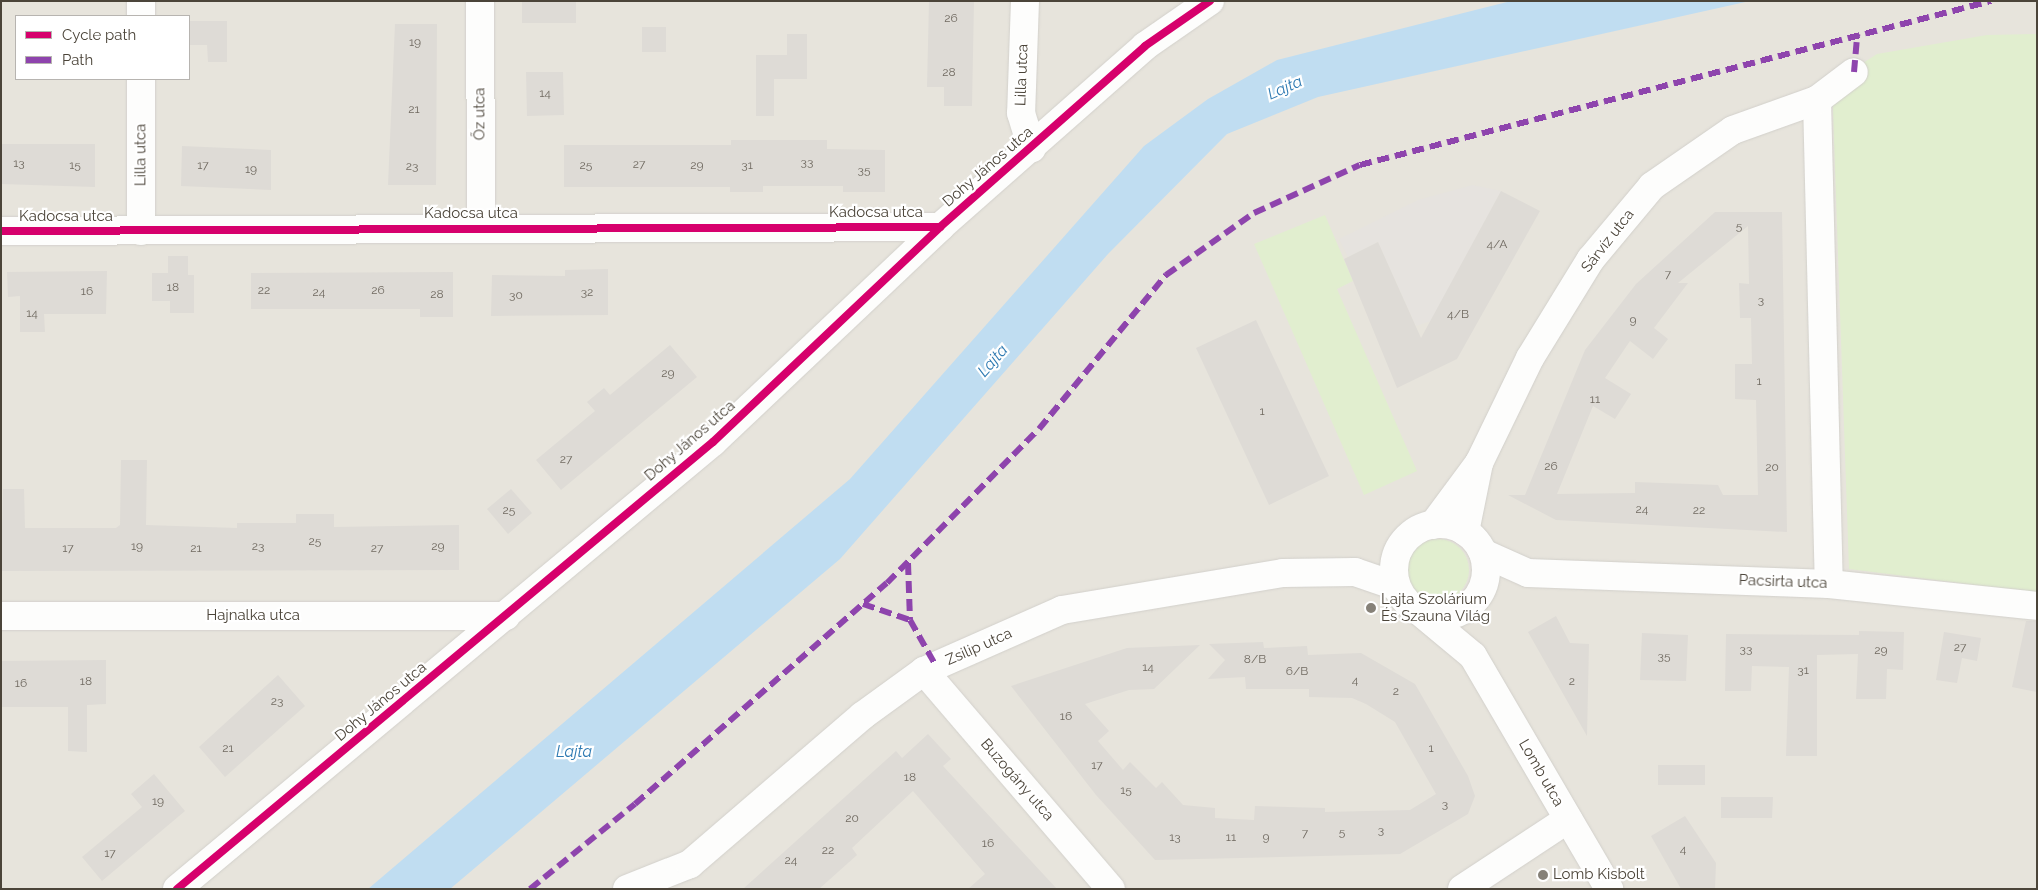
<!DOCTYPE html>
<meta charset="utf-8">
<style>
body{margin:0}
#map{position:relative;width:2038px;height:890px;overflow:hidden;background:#f4f2ee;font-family:Raleway,sans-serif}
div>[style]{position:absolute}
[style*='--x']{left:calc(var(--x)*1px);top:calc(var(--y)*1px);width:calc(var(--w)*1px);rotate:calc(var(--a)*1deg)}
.residential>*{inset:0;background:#e7e4dc}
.green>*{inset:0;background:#e1eecf}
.round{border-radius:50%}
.parking>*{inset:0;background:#e6e3df}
.water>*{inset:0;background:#c0ddf1}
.building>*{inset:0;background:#dedbd6}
.roads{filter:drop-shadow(0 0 1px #d2d0cb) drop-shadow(0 0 1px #d2d0cb)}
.minor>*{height:28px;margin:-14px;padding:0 14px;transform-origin:14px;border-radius:14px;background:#fdfdfc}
.minor>.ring{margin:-14px;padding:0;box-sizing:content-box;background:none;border:28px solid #fdfdfc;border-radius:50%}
.quiet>*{height:6px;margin-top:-3px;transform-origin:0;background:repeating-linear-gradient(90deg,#8e44ad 0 12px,transparent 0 18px)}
.cycleway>*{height:8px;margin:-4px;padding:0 4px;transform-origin:4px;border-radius:4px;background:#d6006c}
.dots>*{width:14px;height:14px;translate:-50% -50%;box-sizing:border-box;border:2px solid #fff;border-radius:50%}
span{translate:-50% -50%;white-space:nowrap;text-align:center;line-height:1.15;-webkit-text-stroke:4.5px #fff;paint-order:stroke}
.number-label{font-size:12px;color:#706a61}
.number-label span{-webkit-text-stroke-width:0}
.street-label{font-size:15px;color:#4b4439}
.poi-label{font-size:15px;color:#4b4439}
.left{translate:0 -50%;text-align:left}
.water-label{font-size:16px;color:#2e7ab2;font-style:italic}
.frame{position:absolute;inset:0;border:2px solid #4b4439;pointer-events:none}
.legend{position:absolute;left:15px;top:15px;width:175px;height:65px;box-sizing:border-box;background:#fff;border:1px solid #b7b4b0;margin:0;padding:6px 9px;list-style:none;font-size:15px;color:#4b4439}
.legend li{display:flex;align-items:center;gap:10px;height:25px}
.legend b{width:25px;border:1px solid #b7b4b0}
</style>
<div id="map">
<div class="residential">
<i style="clip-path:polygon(evenodd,1px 1px,2037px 1px,2037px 889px,1px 889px,1px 1px,16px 16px,189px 16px,189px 79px,16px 79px,16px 16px)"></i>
</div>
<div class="green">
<i style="clip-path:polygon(2037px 34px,2037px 593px,1849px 569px,1832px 83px,1877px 54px,1987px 35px)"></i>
<i style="clip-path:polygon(1325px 215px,1353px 281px,1337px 289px,1417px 471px,1364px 495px,1254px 244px)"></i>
<i class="round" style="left:1407px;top:539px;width:62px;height:62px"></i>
</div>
<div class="parking">
<i style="clip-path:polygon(1472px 185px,1501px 191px,1431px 321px,1416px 326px,1378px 242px,1348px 257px,1339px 239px,1418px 200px)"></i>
</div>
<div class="water">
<i style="clip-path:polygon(1511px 1px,1750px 1px,1318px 97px,1227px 134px,1108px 254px,840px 559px,450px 889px,368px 889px,850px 479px,1144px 146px,1208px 99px,1277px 60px)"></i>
</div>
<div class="building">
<i style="clip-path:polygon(522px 1px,576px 1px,576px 23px,522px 23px)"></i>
<i style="clip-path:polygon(929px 1px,974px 1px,972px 106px,944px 106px,944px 87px,927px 87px)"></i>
<i style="clip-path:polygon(189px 21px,227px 21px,227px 62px,208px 62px,207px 45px,189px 45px)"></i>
<i style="clip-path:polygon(395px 24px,437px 24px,436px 185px,388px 185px)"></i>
<i style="clip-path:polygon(642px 27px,666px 27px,666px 52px,642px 52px)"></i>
<i style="clip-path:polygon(787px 34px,807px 34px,807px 79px,774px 79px,774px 116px,756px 116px,756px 55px,787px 55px)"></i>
<i style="clip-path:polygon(526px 72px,563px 72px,564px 115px,527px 116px)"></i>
<i style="clip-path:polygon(731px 140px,827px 140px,827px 149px,885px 150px,885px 192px,843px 192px,843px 186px,763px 186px,763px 192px,730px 192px,730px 187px,564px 187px,564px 145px,731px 145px)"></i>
<i style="clip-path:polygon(1px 144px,95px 144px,95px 187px,1px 184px)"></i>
<i style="clip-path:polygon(182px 146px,271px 150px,271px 190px,181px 186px)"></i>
<i style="clip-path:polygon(1501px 191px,1540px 211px,1457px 359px,1397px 388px,1344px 259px,1378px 242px,1421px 338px)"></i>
<i style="clip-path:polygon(evenodd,1715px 212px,1782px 212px,1787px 532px,1556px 520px,1508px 495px,1525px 495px,1585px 350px,1636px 284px,1715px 212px,1748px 226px,1749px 284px,1739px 283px,1740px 318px,1751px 318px,1752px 364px,1735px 364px,1735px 399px,1756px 400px,1758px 495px,1723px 495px,1718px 485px,1635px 482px,1635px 493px,1557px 494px,1593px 406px,1615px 419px,1631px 394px,1605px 378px,1630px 341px,1653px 359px,1668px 339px,1654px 328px,1688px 283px,1678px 283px,1748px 226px)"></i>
<i style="clip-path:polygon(168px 256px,188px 256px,188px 275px,194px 275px,194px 313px,170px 313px,170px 301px,152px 301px,152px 273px,168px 273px)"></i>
<i style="clip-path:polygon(608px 269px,608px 315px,491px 316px,492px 275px,565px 276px,565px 270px)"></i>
<i style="clip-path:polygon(107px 271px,106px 314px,44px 314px,45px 332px,20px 332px,20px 296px,8px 297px,7px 272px)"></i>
<i style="clip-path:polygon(453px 272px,453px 317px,420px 317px,420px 309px,251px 309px,251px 273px)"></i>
<i style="clip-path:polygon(1256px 320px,1329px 476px,1269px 505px,1196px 348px)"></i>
<i style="clip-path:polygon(670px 345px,697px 377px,561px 490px,536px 460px,595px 411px,587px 402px,604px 388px,610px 395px)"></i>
<i style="clip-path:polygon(121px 460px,147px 460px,146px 525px,237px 528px,237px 523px,296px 523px,296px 514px,334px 514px,334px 527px,459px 525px,459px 570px,1px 571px,3px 489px,24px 489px,25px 528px,116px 528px,120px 525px)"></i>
<i style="clip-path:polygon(511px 489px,532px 513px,508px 534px,487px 509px)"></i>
<i style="clip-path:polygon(1556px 616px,1570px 643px,1589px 644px,1587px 736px,1528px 632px)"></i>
<i style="clip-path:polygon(2026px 621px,2037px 621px,2037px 692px,2012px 687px)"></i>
<i style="clip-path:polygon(1859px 631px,1904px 632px,1903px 670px,1887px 669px,1886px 699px,1856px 699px,1858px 654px,1817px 655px,1817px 756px,1786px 756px,1789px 667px,1752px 666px,1751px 691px,1725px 691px,1726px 634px,1859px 635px)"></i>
<i style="clip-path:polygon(1944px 632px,1981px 638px,1977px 661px,1962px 658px,1957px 683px,1936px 680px)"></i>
<i style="clip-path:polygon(1642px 633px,1688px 635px,1686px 681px,1640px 680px)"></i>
<i style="clip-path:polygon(1263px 642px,1264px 648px,1307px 646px,1308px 655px,1361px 653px,1415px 684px,1468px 776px,1475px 796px,1468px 814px,1400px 854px,1155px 860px,1096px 795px,1011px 686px,1127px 648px,1200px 645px,1154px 689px,1129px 690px,1085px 704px,1109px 731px,1098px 741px,1123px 770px,1130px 762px,1156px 788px,1162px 782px,1183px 805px,1215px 808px,1215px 818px,1254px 820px,1255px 806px,1325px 808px,1325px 812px,1410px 810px,1436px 794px,1395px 722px,1366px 704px,1352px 698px,1309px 697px,1309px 689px,1246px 689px,1245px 677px,1208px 679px,1225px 660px,1209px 644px)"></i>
<i style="clip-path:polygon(106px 660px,106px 704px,87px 705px,87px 752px,68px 751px,68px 707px,2px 707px,2px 661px)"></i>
<i style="clip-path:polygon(278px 675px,305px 706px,225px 777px,199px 747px)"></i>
<i style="clip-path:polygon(928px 734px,951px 759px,943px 766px,1057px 889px,968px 889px,985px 874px,913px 791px,852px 848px,857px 855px,819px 889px,743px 889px,896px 751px,902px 758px)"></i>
<i style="clip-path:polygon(1658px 765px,1705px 765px,1705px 785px,1658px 785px)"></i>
<i style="clip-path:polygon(154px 774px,185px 811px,102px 881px,82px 857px,142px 807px,131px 794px)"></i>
<i style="clip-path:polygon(1721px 797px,1773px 797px,1772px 818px,1721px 818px)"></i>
<i style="clip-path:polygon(1685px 816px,1716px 863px,1715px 889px,1681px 889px,1651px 836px)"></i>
</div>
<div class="roads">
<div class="minor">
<i style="--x:480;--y:1;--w:226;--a:89.7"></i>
<i style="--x:1025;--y:1;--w:112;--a:92"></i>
<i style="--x:1021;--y:113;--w:37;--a:73"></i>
<i style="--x:141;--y:16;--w:15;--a:-90"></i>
<i style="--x:1817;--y:100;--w:484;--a:88.6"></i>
<i style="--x:1;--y:231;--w:939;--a:-0.24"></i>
<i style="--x:141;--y:231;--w:152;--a:-90"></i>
<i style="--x:1479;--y:463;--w:117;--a:-64.1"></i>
<i style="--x:1530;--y:358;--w:116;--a:-58.4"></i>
<i style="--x:1591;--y:259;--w:95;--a:-50.1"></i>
<i style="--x:1652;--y:186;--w:98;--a:-34.7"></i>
<i style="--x:1733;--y:130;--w:89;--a:-19.7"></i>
<i style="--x:1817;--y:100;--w:46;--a:-37.1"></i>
<i class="ring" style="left:1394px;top:524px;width:64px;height:64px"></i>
<i style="--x:1433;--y:525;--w:77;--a:-53.4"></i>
<i style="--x:1479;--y:463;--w:70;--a:101.5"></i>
<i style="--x:1483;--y:553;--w:49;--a:24"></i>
<i style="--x:1528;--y:573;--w:301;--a:2.1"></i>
<i style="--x:1829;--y:584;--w:209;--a:6"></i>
<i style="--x:1419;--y:611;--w:70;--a:39.8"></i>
<i style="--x:1473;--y:656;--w:270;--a:59.7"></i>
<i style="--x:1;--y:616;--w:505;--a:0"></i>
<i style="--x:924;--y:671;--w:287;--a:49.4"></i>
<i style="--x:177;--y:889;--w:698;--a:-39.83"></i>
<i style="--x:713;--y:442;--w:313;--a:-43.4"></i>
<i style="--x:940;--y:227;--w:273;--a:-41.4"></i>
<i style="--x:1145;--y:46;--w:79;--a:-34.7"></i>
<i style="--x:627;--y:889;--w:68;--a:-21.6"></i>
<i style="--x:690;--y:864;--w:227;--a:-40.7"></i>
<i style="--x:862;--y:716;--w:77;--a:-36"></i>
<i style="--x:924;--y:671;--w:151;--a:-23.8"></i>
<i style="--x:1062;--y:610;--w:224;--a:-9.5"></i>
<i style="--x:1283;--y:573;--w:72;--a:-0.8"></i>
<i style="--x:1355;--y:572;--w:43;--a:18.9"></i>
<i style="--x:1462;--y:889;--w:127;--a:-33.4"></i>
</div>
</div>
<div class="quiet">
<i style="--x:1854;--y:72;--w:38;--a:-85"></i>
<i style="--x:908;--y:563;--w:57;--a:88"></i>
<i style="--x:863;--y:604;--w:50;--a:18.8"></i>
<i style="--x:910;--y:620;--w:53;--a:60.5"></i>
<i style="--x:530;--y:889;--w:135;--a:-39"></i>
<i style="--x:635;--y:804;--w:335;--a:-41.3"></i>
<i style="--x:887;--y:583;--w:216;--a:-45.4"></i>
<i style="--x:1039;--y:429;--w:200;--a:-50.5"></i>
<i style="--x:1166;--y:275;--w:108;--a:-35.2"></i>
<i style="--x:1254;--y:213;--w:116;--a:-24.4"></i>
<i style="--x:1360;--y:165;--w:652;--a:-14.57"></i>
</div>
<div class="cycleway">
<i style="--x:1;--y:231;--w:939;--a:-0.24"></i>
<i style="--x:177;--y:889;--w:698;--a:-39.83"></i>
<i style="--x:713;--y:442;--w:313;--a:-43.4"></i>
<i style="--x:940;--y:227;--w:273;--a:-41.4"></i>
<i style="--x:1145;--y:46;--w:79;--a:-34.7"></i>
</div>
<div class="dots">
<i style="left:1371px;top:608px;background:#868178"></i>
<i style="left:1543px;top:875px;background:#868178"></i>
</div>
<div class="number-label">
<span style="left:951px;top:19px">26</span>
<span style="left:415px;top:43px">19</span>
<span style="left:949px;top:73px">28</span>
<span style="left:545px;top:94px">14</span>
<span style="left:414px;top:110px">21</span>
<span style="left:807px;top:163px">33</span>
<span style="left:19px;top:164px">13</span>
<span style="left:639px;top:165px">27</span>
<span style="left:75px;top:166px">15</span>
<span style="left:203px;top:166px">17</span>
<span style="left:586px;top:166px">25</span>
<span style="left:697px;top:166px">29</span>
<span style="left:747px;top:166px">31</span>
<span style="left:412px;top:167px">23</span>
<span style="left:251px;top:170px">19</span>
<span style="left:864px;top:171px">35</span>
<span style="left:1739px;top:227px">5</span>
<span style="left:1497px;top:245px">4/A</span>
<span style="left:1668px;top:275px">7</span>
<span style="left:173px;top:288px">18</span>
<span style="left:264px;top:291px">22</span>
<span style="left:378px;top:291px">26</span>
<span style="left:87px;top:292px">16</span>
<span style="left:319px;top:293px">24</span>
<span style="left:587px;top:293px">32</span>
<span style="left:437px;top:295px">28</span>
<span style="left:516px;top:296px">30</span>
<span style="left:1761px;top:301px">3</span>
<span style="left:32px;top:314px">14</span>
<span style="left:1458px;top:315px">4/B</span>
<span style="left:1633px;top:321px">9</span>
<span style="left:668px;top:374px">29</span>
<span style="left:1759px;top:382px">1</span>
<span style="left:1595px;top:400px">11</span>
<span style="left:1262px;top:412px">1</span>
<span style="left:566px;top:460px">27</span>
<span style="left:1551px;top:467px">26</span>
<span style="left:1772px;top:468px">20</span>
<span style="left:1642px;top:510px">24</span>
<span style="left:509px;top:511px">25</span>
<span style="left:1699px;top:511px">22</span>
<span style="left:315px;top:542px">25</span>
<span style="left:137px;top:547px">19</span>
<span style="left:258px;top:547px">23</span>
<span style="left:438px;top:547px">29</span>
<span style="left:68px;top:549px">17</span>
<span style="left:196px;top:549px">21</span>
<span style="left:377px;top:549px">27</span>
<span style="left:1960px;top:648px">27</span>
<span style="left:1746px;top:650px">33</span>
<span style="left:1881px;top:651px">29</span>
<span style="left:1664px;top:657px">35</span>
<span style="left:1255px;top:660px">8/B</span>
<span style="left:1148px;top:668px">14</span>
<span style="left:1803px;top:671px">31</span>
<span style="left:1297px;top:672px">6/B</span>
<span style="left:1355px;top:681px">4</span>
<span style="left:86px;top:682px">18</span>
<span style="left:1572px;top:682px">2</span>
<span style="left:21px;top:684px">16</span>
<span style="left:1396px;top:692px">2</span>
<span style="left:277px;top:702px">23</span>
<span style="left:1066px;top:717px">16</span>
<span style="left:228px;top:749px">21</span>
<span style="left:1431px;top:749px">1</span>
<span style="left:1097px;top:766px">17</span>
<span style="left:910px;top:778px">18</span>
<span style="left:1126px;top:791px">15</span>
<span style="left:158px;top:802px">19</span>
<span style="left:1445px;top:805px">3</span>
<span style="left:852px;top:819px">20</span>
<span style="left:1381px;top:831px">3</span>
<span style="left:1342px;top:833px">5</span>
<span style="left:1305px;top:834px">7</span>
<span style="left:1175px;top:838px">13</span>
<span style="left:1231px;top:838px">11</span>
<span style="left:1266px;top:838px">9</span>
<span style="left:988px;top:844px">16</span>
<span style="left:1683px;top:850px">4</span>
<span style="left:828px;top:851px">22</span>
<span style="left:110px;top:854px">17</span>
<span style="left:791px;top:861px">24</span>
</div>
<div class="street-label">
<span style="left:1022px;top:75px;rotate:-88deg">Lilla utca</span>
<span style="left:480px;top:114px;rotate:-90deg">Őz utca</span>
<span style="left:141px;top:155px;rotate:-90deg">Lilla utca</span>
<span style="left:988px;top:167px;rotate:-41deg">Dohy János utca</span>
<span style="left:876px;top:213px">Kadocsa utca</span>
<span style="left:471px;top:214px">Kadocsa utca</span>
<span style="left:66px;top:217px">Kadocsa utca</span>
<span style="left:1608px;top:241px;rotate:-52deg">Sárvíz utca</span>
<span style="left:690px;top:441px;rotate:-41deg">Dohy János utca</span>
<span style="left:1783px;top:582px;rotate:2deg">Pacsirta utca</span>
<span style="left:253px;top:616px">Hajnalka utca</span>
<span style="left:979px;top:647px;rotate:-24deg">Zsilip utca</span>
<span style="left:381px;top:702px;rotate:-40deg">Dohy János utca</span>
<span style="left:1541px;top:773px;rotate:60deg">Lomb utca</span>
<span style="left:1017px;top:780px;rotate:49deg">Buzogány utca</span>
</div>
<div class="poi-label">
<span class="left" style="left:1381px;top:608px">Lajta Szolárium<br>És Szauna Világ</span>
<span class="left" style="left:1553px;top:875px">Lomb Kisbolt</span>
</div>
<div class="water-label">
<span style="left:1285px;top:88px;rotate:-24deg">Lajta</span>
<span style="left:993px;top:361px;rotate:-49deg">Lajta</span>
<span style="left:574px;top:752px">Lajta</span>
</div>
<div class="frame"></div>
<ul class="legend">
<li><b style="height:6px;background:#d6006c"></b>Cycle path</li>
<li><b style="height:6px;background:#8e44ad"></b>Path</li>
</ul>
</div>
